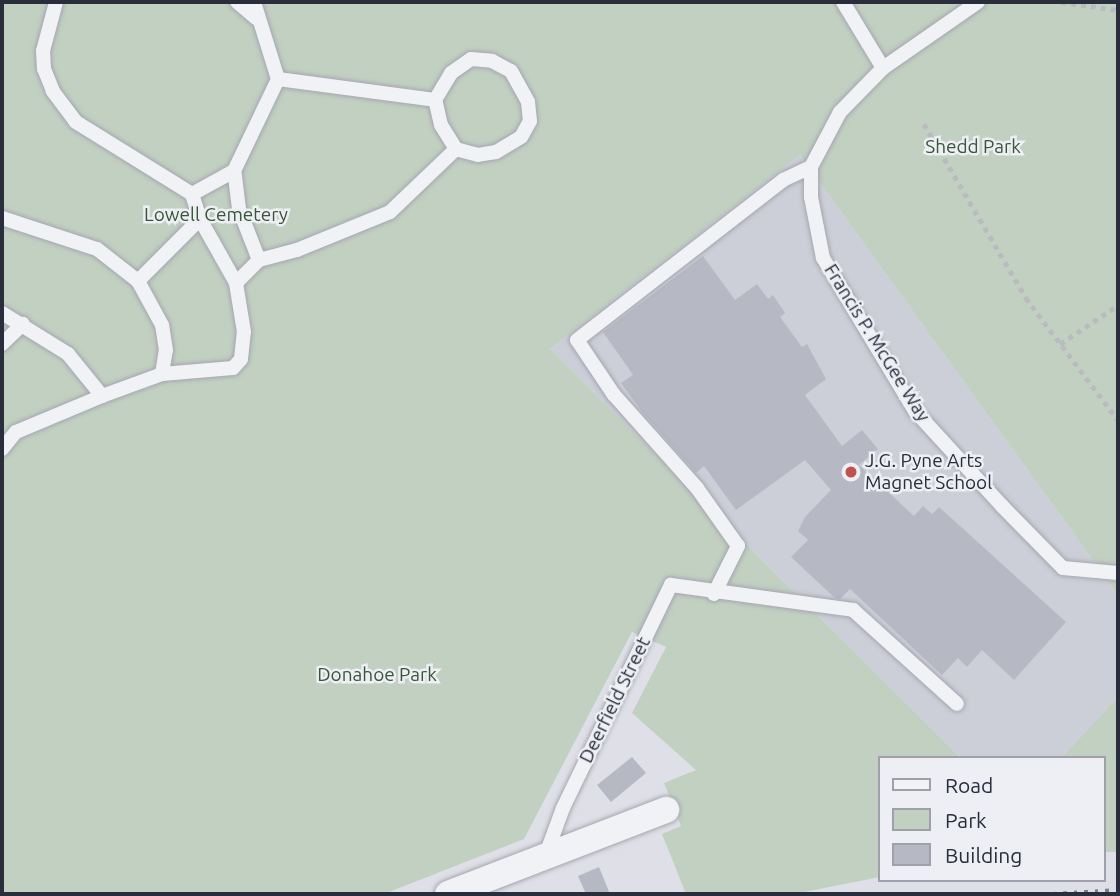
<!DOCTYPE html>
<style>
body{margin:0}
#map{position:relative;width:1120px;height:896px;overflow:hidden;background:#dfe0e7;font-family:Ubuntu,sans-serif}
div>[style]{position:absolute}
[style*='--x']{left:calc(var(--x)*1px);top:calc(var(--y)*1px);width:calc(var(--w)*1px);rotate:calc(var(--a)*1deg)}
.built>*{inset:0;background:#cdcfd8}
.green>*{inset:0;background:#c2d0c1}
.building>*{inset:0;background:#b6b9c3}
.path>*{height:4.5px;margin-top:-2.25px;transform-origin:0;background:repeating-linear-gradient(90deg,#b9bbc1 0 5px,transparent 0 10px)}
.roads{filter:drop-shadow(0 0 2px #a5a7b0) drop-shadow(0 0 2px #a5a7b0)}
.lane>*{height:14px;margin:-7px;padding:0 7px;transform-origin:7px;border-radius:7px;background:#f1f2f5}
.street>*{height:26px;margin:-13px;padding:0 13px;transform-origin:13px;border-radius:13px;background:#f1f2f5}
.rail>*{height:5px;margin-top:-2.5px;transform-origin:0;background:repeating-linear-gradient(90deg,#7a7e8f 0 3.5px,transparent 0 10.5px)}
.dots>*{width:19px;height:19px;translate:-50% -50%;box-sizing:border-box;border:4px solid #eeeff4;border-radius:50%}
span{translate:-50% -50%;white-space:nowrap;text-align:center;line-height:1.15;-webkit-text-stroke:5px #eeeff4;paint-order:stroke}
.park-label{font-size:19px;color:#385638}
.street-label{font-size:19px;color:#292d3c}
.poi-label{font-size:19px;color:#292d3c}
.left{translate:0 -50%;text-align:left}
.frame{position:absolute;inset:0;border:4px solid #292d3c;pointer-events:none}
.legend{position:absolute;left:878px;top:756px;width:228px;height:126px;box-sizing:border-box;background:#eeeff4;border:2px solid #9fa1aa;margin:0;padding:9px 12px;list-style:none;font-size:21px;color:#292d3c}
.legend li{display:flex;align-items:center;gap:14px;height:35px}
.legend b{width:35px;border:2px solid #9fa1aa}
</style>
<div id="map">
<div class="built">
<i style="clip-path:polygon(800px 155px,1118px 595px,1118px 697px,1061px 758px,961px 758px,550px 349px)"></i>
</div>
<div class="green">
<i style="clip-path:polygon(2px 2px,1118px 2px,1118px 595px,800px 155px,550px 349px,961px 758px,880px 758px,880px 877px,794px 894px,686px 894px,662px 834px,681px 826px,664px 783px,696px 770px,632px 713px,666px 647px,632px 632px,524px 839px,384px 894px,2px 894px)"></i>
<i style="clip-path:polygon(1118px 697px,1118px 852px,1104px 852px,1104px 758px,1061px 758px)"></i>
</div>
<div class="building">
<i style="clip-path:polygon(703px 256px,735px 300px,757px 284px,768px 299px,773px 295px,785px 313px,780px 317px,802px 347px,807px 344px,826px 379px,805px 395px,842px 446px,862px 430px,878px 449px,859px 465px,914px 516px,923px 506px,932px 514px,939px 507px,1066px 622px,1014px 680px,982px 650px,967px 667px,958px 658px,942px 675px,850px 589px,840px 599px,835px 598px,791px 557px,808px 540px,798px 531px,805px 517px,831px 490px,805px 460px,736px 510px,704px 466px,696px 473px,643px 413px,621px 383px,633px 375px,603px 332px)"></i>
<i style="clip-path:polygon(632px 757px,646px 773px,611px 802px,597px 785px)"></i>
<i style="clip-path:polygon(599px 867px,610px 894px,586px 894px,578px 876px)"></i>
</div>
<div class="path">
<i style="--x:1061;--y:2;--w:58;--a:8"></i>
<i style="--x:924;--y:124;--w:202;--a:59.6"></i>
<i style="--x:1026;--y:298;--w:153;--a:53"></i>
<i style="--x:1060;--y:344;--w:70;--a:-33.9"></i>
</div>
<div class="roads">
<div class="lane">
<i style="--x:237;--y:2;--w:25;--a:40"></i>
<i style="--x:254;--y:2;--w:81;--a:72.7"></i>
<i style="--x:278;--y:79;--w:158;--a:7.6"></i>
<i style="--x:843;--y:2;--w:77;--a:58.8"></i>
<i style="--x:978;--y:2;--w:116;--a:145.2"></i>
<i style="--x:883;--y:68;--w:62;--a:134.3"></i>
<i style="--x:840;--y:112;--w:62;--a:117.8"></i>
<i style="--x:811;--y:167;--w:30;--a:90"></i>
<i style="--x:811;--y:197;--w:62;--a:78.9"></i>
<i style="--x:823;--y:258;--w:179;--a:59"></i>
<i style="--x:915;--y:411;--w:129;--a:47.5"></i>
<i style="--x:1002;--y:506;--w:87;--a:45.5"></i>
<i style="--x:1063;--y:568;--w:55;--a:5.2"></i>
<i style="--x:471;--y:59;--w:21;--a:5"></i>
<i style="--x:492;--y:61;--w:21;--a:28"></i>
<i style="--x:511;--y:71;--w:35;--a:61"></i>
<i style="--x:528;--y:102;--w:19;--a:84"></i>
<i style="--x:530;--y:121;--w:18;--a:119"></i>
<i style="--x:521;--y:137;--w:29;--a:149"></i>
<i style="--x:496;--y:152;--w:18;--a:171"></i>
<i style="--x:478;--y:155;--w:23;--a:-165"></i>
<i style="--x:456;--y:149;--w:28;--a:-122"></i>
<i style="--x:441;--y:125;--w:26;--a:-103"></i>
<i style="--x:435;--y:100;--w:31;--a:-59"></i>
<i style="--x:451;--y:73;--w:24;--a:-35"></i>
<i style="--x:234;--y:171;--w:102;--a:-64.4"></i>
<i style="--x:2;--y:218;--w:100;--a:18.1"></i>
<i style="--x:97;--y:249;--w:52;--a:38"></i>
<i style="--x:200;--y:219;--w:73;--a:60.6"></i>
<i style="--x:259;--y:260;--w:39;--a:-15"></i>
<i style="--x:297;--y:250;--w:100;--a:-22.2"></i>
<i style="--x:390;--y:212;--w:91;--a:-43.7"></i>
<i style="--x:2;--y:313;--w:78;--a:31.8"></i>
<i style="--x:68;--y:354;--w:54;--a:51"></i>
<i style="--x:102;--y:396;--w:64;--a:-20.1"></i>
<i style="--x:162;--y:374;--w:71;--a:-4.8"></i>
<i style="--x:233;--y:368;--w:12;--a:-48"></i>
<i style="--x:241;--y:359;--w:27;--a:-84"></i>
<i style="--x:244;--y:332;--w:50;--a:-99.3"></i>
<i style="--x:236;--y:283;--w:33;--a:-45"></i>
<i style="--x:259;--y:260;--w:55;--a:-111.4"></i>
<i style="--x:239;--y:209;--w:38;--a:-97"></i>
<i style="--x:234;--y:171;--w:48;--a:151.3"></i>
<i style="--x:192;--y:194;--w:137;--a:-148.2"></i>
<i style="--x:76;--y:122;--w:39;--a:-127"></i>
<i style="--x:53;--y:91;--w:24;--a:-112"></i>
<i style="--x:44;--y:69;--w:18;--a:-93"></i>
<i style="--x:43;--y:51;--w:51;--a:-75.1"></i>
<i style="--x:2;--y:344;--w:29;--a:-44"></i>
<i style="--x:162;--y:374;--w:24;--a:-81"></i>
<i style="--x:166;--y:350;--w:25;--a:-99"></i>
<i style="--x:162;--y:325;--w:50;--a:-118.6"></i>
<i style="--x:138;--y:281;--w:88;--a:-45"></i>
<i style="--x:200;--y:219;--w:26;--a:-108"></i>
<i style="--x:2;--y:449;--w:22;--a:-51"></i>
<i style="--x:16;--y:432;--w:93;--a:-22.7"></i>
<i style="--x:714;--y:594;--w:54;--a:-63.4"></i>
<i style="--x:738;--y:546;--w:71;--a:-125.3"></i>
<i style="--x:697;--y:488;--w:125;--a:-131.7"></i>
<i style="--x:614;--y:395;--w:66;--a:-123.9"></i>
<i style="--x:577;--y:340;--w:261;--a:-37.8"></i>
<i style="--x:783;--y:180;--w:31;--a:-25"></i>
<i style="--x:545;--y:857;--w:52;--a:-69.8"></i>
<i style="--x:563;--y:808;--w:248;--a:-64.2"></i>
<i style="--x:671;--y:585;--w:184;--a:7.8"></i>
<i style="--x:853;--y:610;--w:140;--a:42.1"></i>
</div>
<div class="street">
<i style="--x:448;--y:894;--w:234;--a:-21.1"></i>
</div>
</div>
<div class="rail">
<i style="--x:1053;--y:894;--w:65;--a:-3.5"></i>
</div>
<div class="dots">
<i style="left:851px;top:472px;background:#c1514e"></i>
</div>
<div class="park-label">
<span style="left:973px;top:147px">Shedd Park</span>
<span style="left:216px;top:215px">Lowell Cemetery</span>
<span style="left:377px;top:675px">Donahoe Park</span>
</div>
<div class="street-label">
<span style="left:877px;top:343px;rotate:58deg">Francis P. McGee Way</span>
<span style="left:615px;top:700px;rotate:-64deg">Deerfield Street</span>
</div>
<div class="poi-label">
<span class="left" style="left:865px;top:472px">J.G. Pyne Arts<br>Magnet School</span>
</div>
<div class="frame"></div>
<ul class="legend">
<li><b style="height:9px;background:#f1f2f5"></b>Road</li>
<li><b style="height:19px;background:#c2d0c1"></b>Park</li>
<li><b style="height:19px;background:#b6b9c3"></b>Building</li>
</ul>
</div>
